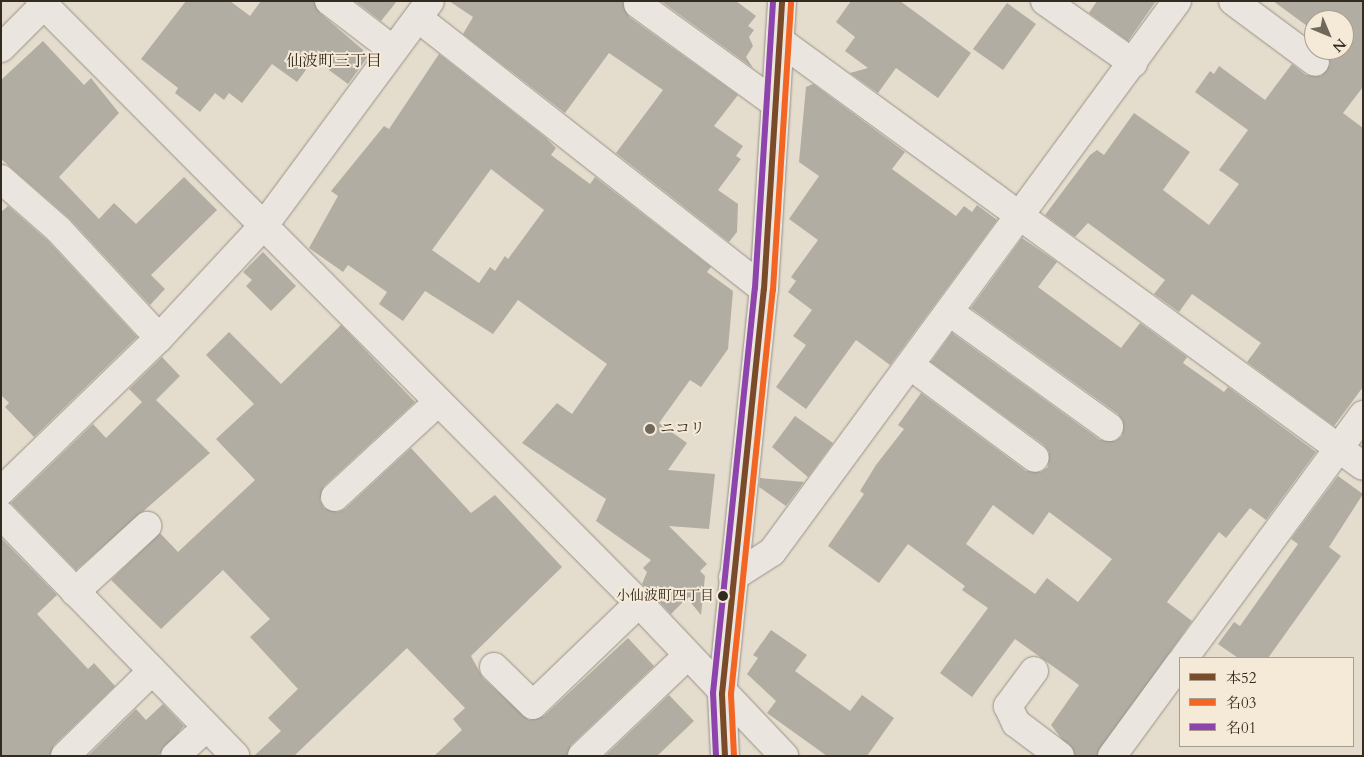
<!DOCTYPE html>
<meta charset="utf-8">
<style>
body{margin:0}
#map{position:relative;width:1364px;height:757px;overflow:hidden;background:#e4dccc;font-family:Cardo,"Noto Serif JP",serif}
div>[style]{position:absolute}
[style*='--x']{left:calc(var(--x)*1px);top:calc(var(--y)*1px);width:calc(var(--w)*1px);rotate:calc(var(--a)*1deg)}
.building>*{inset:0;background:#b2ada2}
.roads{filter:drop-shadow(0 0 1px #989288) drop-shadow(0 0 1px #989288)}
.minor>*{height:28px;margin:-14px;padding:0 14px;transform-origin:14px;border-radius:14px;background:#eae5de}
.bus-1>*{height:6px;margin:-3px;padding:0 3px;transform-origin:3px;border-radius:3px;background:#7a4b2a}
.bus-2>*{height:6px;margin:-3px;padding:0 3px;transform-origin:3px;border-radius:3px;background:#f26522}
.bus-3>*{height:6px;margin:-3px;padding:0 3px;transform-origin:3px;border-radius:3px;background:#8e44ad}
.dots>*{width:14px;height:14px;translate:-50% -50%;box-sizing:border-box;border:2px solid #f5ead7;border-radius:50%}
span{translate:-50% -50%;white-space:nowrap;text-align:center;line-height:1.15;-webkit-text-stroke:4px #f5ead7;paint-order:stroke}
.bus-label{font-size:14px;color:#332a20}
.right{translate:-100% -50%;text-align:right}
.poi-label{font-size:15px;color:#332a20}
.left{translate:0 -50%;text-align:left}
.neighbourhood-label{font-size:16px;color:#332a20}
.frame{position:absolute;inset:0;border:2px solid #332a20;pointer-events:none}
.legend{position:absolute;left:1179px;top:657px;width:175px;height:90px;box-sizing:border-box;background:#f5ead7;border:1px solid #a79d8e;margin:0;padding:6px 9px;list-style:none;font-size:15px;color:#332a20}
.legend li{display:flex;align-items:center;gap:10px;height:25px}
.legend b{width:25px;border:1px solid #a79d8e}
.north{position:absolute;left:1304px;top:10px;width:50px;height:50px;box-sizing:border-box;background:#f5ead7;border:1px solid #a79d8e;border-radius:50%;rotate:135deg;font-size:14px;font-weight:700;line-height:20px;text-align:center;color:#332a20}
.north::after{content:'';display:block;margin:auto;width:18px;height:22px;background:#71685c;clip-path:polygon(50% 0,100% 100%,50% 72%,0 100%)}
</style>
<div id="map">
<div class="building">
<i style="clip-path:polygon(186px 1px,230px 1px,250px 16px,261px 1px,314px 1px,320px 13px,369px 55px,348px 84px,314px 59px,297px 82px,272px 64px,242px 103px,229px 93px,224px 100px,215px 93px,200px 112px,175px 93px,178px 88px,141px 59px)"></i>
<i style="clip-path:polygon(355px 1px,397px 1px,381px 21px)"></i>
<i style="clip-path:polygon(449px 1px,623px 1px,629px 17px,738px 95px,714px 126px,743px 146px,736px 156px,741px 159px,718px 190px,738px 204px,737px 232px,729px 242px,616px 153px,663px 90px,609px 53px,565px 113px,463px 34px,473px 17px)"></i>
<i style="clip-path:polygon(661px 1px,736px 1px,756px 16px,748px 26px,754px 30px,749px 37px,753px 46px,746px 57px,753px 68px)"></i>
<i style="clip-path:polygon(851px 1px,900px 1px,971px 53px,938px 98px,896px 68px,878px 93px,850px 73px,868px 68px,845px 51px,855px 37px,836px 22px)"></i>
<i style="clip-path:polygon(1097px 1px,1156px 1px,1128px 41px,1089px 13px)"></i>
<i style="clip-path:polygon(1273px 1px,1363px 1px,1363px 87px,1343px 113px,1363px 128px,1363px 387px,1334px 426px,1247px 362px,1261px 343px,1192px 294px,1179px 312px,1154px 294px,1165px 280px,1088px 223px,1075px 237px,1045px 215px,1090px 155px,1097px 150px,1104px 155px,1134px 113px,1190px 152px,1163px 190px,1209px 225px,1239px 184px,1219px 170px,1248px 130px,1195px 92px,1210px 71px,1214px 74px,1219px 66px,1265px 100px,1292px 64px,1306px 75px,1321px 76px,1330px 64px,1325px 50px,1344px 50px,1344px 20px,1314px 20px,1314px 31px)"></i>
<i style="clip-path:polygon(1007px 3px,1036px 24px,1003px 70px,973px 49px)"></i>
<i style="clip-path:polygon(43px 41px,84px 85px,91px 78px,119px 113px,59px 177px,99px 219px,114px 203px,136px 224px,184px 177px,217px 210px,151px 275px,165px 289px,150px 305px,70px 219px,1px 159px,1px 80px)"></i>
<i style="clip-path:polygon(evenodd,439px 54px,546px 138px,556px 148px,551px 155px,590px 184px,595px 177px,711px 267px,707px 272px,733px 291px,728px 349px,701px 387px,690px 380px,659px 423px,687px 443px,668px 470px,715px 474px,709px 529px,669px 526px,707px 564px,700px 571px,705px 576px,701px 615px,687px 598px,671px 614px,642px 584px,647px 572px,643px 568px,651px 560px,596px 521px,606px 499px,522px 443px,557px 403px,572px 414px,607px 364px,518px 300px,493px 334px,425px 291px,403px 321px,379px 304px,387px 292px,348px 265px,343px 272px,309px 248px,338px 196px,331px 191px,384px 126px,389px 129px,439px 54px,491px 169px,544px 210px,508px 259px,505px 256px,495px 271px,490px 267px,479px 283px,432px 250px,491px 169px)"></i>
<i style="clip-path:polygon(813px 84px,905px 152px,892px 169px,956px 216px,964px 206px,972px 212px,977px 205px,997px 220px,890px 365px,856px 340px,806px 409px,776px 387px,806px 345px,793px 336px,812px 310px,788px 292px,796px 281px,791px 277px,818px 240px,789px 219px,819px 176px,799px 162px,806px 87px)"></i>
<i style="clip-path:polygon(8px 206px,48px 241px,137px 337px,34px 437px,5px 407px,9px 403px,1px 395px,1px 212px)"></i>
<i style="clip-path:polygon(evenodd,1022px 238px,1057px 262px,1038px 287px,1121px 348px,1140px 323px,1187px 357px,1183px 363px,1224px 392px,1228px 387px,1316px 452px,1266px 520px,1250px 508px,1226px 538px,1219px 532px,1167px 602px,1192px 621px,1097px 756px,1075px 756px,1051px 725px,1079px 685px,1015px 639px,972px 697px,940px 673px,988px 608px,962px 590px,965px 586px,908px 544px,879px 583px,828px 546px,864px 494px,860px 491px,876px 465px,904px 429px,898px 425px,921px 393px,1026px 471px,1041px 472px,1048px 467px,1049px 452px,1044px 445px,931px 362px,952px 333px,1100px 440px,1115px 441px,1122px 436px,1123px 421px,1118px 414px,971px 308px,1022px 238px,993px 505px,1033px 535px,1049px 512px,1112px 559px,1078px 602px,1047px 578px,1035px 594px,966px 544px,993px 505px)"></i>
<i style="clip-path:polygon(263px 252px,296px 286px,271px 311px,246px 286px,252px 280px,243px 272px)"></i>
<i style="clip-path:polygon(341px 325px,415px 402px,324px 486px,320px 500px,324px 508px,338px 512px,345px 509px,411px 448px,471px 513px,495px 495px,562px 567px,471px 656px,483px 678px,529px 720px,544px 716px,628px 638px,654px 666px,571px 745px,567px 756px,434px 756px,462px 730px,453px 719px,465px 708px,407px 648px,294px 756px,254px 756px,281px 731px,268px 718px,298px 689px,250px 637px,270px 619px,223px 570px,161px 629px,111px 580px,160px 533px,178px 552px,255px 480px,216px 439px,254px 404px,206px 355px,229px 332px,281px 384px)"></i>
<i style="clip-path:polygon(162px 357px,180px 376px,156px 400px,210px 453px,76px 570px,11px 503px,93px 424px,106px 438px,142px 402px,129px 389px)"></i>
<i style="clip-path:polygon(795px 416px,833px 443px,808px 477px,772px 447px)"></i>
<i style="clip-path:polygon(1338px 476px,1363px 494px,1329px 547px,1341px 556px,1268px 658px,1238px 658px,1218px 644px,1234px 622px,1240px 626px,1298px 544px,1291px 539px)"></i>
<i style="clip-path:polygon(760px 478px,804px 482px,786px 506px,759px 487px)"></i>
<i style="clip-path:polygon(1px 538px,57px 595px,37px 614px,88px 669px,94px 663px,115px 686px,54px 745px,50px 756px,1px 756px)"></i>
<i style="clip-path:polygon(771px 630px,807px 655px,795px 671px,850px 711px,862px 695px,894px 718px,867px 756px,827px 756px,767px 713px,776px 701px,747px 674px,758px 658px,753px 655px)"></i>
<i style="clip-path:polygon(669px 695px,694px 721px,657px 756px,605px 756px)"></i>
<i style="clip-path:polygon(163px 704px,184px 726px,158px 756px,88px 756px,136px 709px,146px 720px)"></i>
</div>
<div class="roads">
<div class="minor">
<i style="--x:40;--y:1;--w:849;--a:45.14"></i>
<i style="--x:639;--y:603;--w:211;--a:46.5"></i>
<i style="--x:329;--y:1;--w:81;--a:37.4"></i>
<i style="--x:1045;--y:1;--w:108;--a:35.2"></i>
<i style="--x:1233;--y:1;--w:102;--a:36.6"></i>
<i style="--x:638;--y:4;--w:169;--a:35.9"></i>
<i style="--x:418;--y:18;--w:439;--a:38.1"></i>
<i style="--x:780;--y:41;--w:721;--a:36.09"></i>
<i style="--x:1;--y:48;--w:61;--a:-45"></i>
<i style="--x:1;--y:179;--w:77;--a:41.3"></i>
<i style="--x:59;--y:230;--w:147;--a:47.2"></i>
<i style="--x:951;--y:313;--w:195;--a:35.8"></i>
<i style="--x:911;--y:366;--w:154;--a:36.6"></i>
<i style="--x:1;--y:491;--w:220;--a:-44.1"></i>
<i style="--x:159;--y:338;--w:156;--a:-47.1"></i>
<i style="--x:265;--y:224;--w:277;--a:-53.5"></i>
<i style="--x:335;--y:497;--w:140;--a:-42.7"></i>
<i style="--x:1;--y:515;--w:336;--a:45.8"></i>
<i style="--x:733;--y:577;--w:46;--a:-32.7"></i>
<i style="--x:772;--y:552;--w:684;--a:-53.68"></i>
<i style="--x:75;--y:592;--w:98;--a:-42.5"></i>
<i style="--x:1184;--y:658;--w:302;--a:-53.6"></i>
<i style="--x:494;--y:667;--w:54;--a:44.3"></i>
<i style="--x:533;--y:705;--w:147;--a:-43.9"></i>
<i style="--x:1034;--y:671;--w:44;--a:126.6"></i>
<i style="--x:1008;--y:706;--w:19;--a:65"></i>
<i style="--x:1016;--y:723;--w:55;--a:36.9"></i>
<i style="--x:65;--y:756;--w:122;--a:-44.3"></i>
<i style="--x:175;--y:756;--w:43;--a:-42.2"></i>
<i style="--x:582;--y:756;--w:146;--a:-43.6"></i>
<i style="--x:725;--y:756;--w:62;--a:-92.8"></i>
<i style="--x:722;--y:694;--w:407;--a:-84.1"></i>
<i style="--x:764;--y:289;--w:289;--a:-86.4"></i>
<i style="--x:1112;--y:756;--w:115;--a:-53.8"></i>
</div>
</div>
<div class="bus-1">
<i style="--x:725;--y:756;--w:62;--a:-92.8"></i>
<i style="--x:722;--y:694;--w:407;--a:-84.1"></i>
<i style="--x:764;--y:289;--w:289;--a:-86.4"></i>
</div>
<div class="bus-2">
<i style="--x:734;--y:756;--w:62;--a:-92.8"></i>
<i style="--x:731;--y:694;--w:406;--a:-84.1"></i>
<i style="--x:773;--y:290;--w:289;--a:-86.4"></i>
</div>
<div class="bus-3">
<i style="--x:716;--y:756;--w:63;--a:-92.7"></i>
<i style="--x:713;--y:693;--w:407;--a:-84.1"></i>
<i style="--x:755;--y:288;--w:288;--a:-86.4"></i>
</div>
<div class="dots">
<i style="left:650px;top:429px;background:#71685c"></i>
<i style="left:723px;top:596px;background:#332a20"></i>
</div>
<div class="bus-label">
<span class="right" style="left:714px;top:596px">小仙波町四丁目</span>
</div>
<div class="poi-label">
<span class="left" style="left:660px;top:429px">ニコリ</span>
</div>
<div class="neighbourhood-label">
<span style="left:334px;top:61px">仙波町三丁目</span>
</div>
<div class="frame"></div>
<ul class="legend">
<li><b style="height:6px;background:#7a4b2a"></b>本52</li>
<li><b style="height:6px;background:#f26522"></b>名03</li>
<li><b style="height:6px;background:#8e44ad"></b>名01</li>
</ul>
<div class="north">N</div>
</div>
